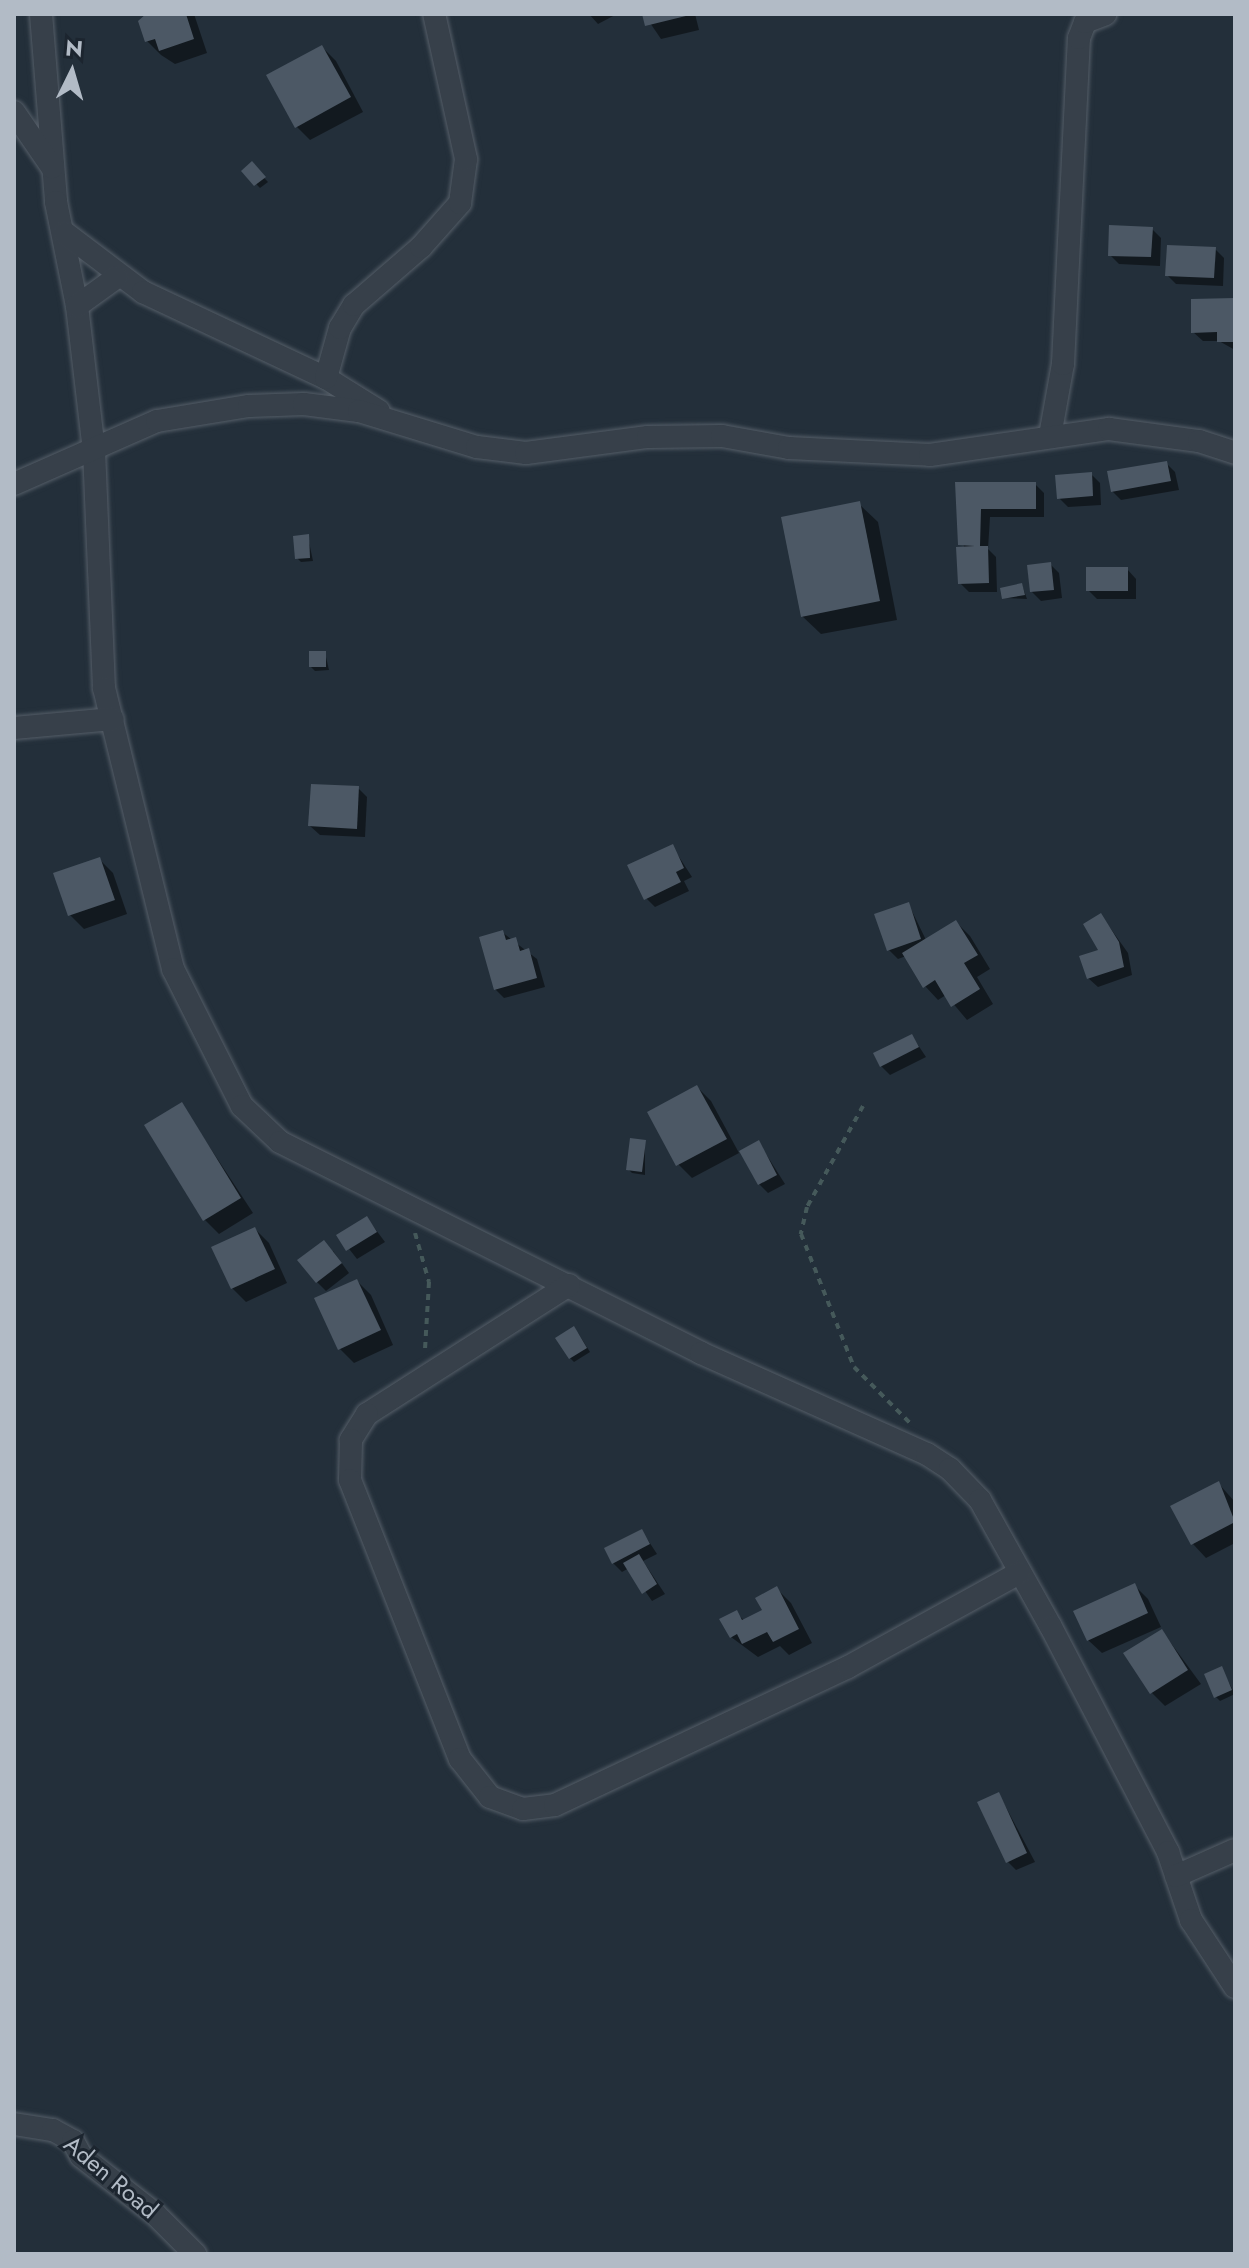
<!DOCTYPE html>
<style>
body{margin:0}
#map{position:relative;width:1249px;height:2268px;overflow:hidden;background:#232f3a;font-family:Jost,sans-serif}
div>[style]{position:absolute}
[style*='--x']{left:calc(var(--x)*1px);top:calc(var(--y)*1px);width:calc(var(--w)*1px);rotate:calc(var(--a)*1deg)}
.shadow>*{inset:0;background:#0007}
.building>*{inset:0;background:#4c5865}
.path>*{height:4px;margin-top:-2px;transform-origin:0;background:repeating-linear-gradient(90deg,#45595a 0 6px,transparent 0 12px)}
.roads{filter:drop-shadow(0 0 2px #555e68) drop-shadow(0 0 2px #555e68)}
.street>*{height:22px;margin:-11px;padding:0 11px;transform-origin:11px;border-radius:11px;background:#37404a}
span{translate:-50% -50%;white-space:nowrap;text-align:center;line-height:1.15;-webkit-text-stroke:6px #1c252f;paint-order:stroke}
.street-label{font-size:24px;color:#b2bbc6}
.frame{position:absolute;inset:0;border:16px solid #b2bbc6;pointer-events:none}
.north{position:absolute;left:32px;top:32px;width:80px;height:80px;-webkit-text-stroke:6px #1c252f;paint-order:stroke;rotate:5deg;font-size:22px;font-weight:700;line-height:32px;text-align:center;color:#b2bbc6}
.north::after{content:'';display:block;margin:auto;width:28px;height:36px;background:#b2bbc6;clip-path:polygon(50% 0,100% 100%,50% 72%,0 100%)}
</style>
<div id="map">
<div class="shadow">
<i style="clip-path:polygon(148px 14px,194px 14px,207px 53px,175px 64px,161px 55px,147px 41px)"></i>
<i style="clip-path:polygon(617px 14px,598px 24px,589px 14px)"></i>
<i style="clip-path:polygon(644px 14px,695px 14px,699px 30px,661px 39px)"></i>
<i style="clip-path:polygon(322px 47px,336px 61px,363px 112px,310px 140px,296px 126px)"></i>
<i style="clip-path:polygon(251px 164px,268px 182px,260px 188px,244px 171px)"></i>
<i style="clip-path:polygon(1152px 229px,1161px 238px,1160px 266px,1119px 264px,1110px 255px)"></i>
<i style="clip-path:polygon(1215px 249px,1224px 258px,1223px 286px,1176px 284px,1167px 275px)"></i>
<i style="clip-path:polygon(1235px 300px,1235px 350px,1219px 341px,1203px 341px,1193px 332px)"></i>
<i style="clip-path:polygon(1166px 463px,1175px 472px,1179px 490px,1121px 500px,1112px 491px)"></i>
<i style="clip-path:polygon(1091px 474px,1100px 483px,1101px 505px,1068px 507px,1059px 498px)"></i>
<i style="clip-path:polygon(957px 484px,1035px 484px,1044px 493px,1044px 517px,990px 517px,988px 549px,996px 557px,997px 592px,969px 592px,960px 583px,964px 548px)"></i>
<i style="clip-path:polygon(859px 504px,878px 522px,897px 620px,821px 634px,802px 616px)"></i>
<i style="clip-path:polygon(308px 537px,313px 561px,301px 562px,297px 558px)"></i>
<i style="clip-path:polygon(1050px 564px,1059px 573px,1062px 598px,1041px 601px,1032px 592px)"></i>
<i style="clip-path:polygon(1127px 569px,1136px 579px,1136px 599px,1097px 599px,1088px 590px)"></i>
<i style="clip-path:polygon(1022px 585px,1027px 599px,1004px 598px)"></i>
<i style="clip-path:polygon(325px 653px,329px 670px,315px 671px,311px 667px)"></i>
<i style="clip-path:polygon(358px 788px,367px 797px,365px 837px,320px 835px,310px 826px)"></i>
<i style="clip-path:polygon(672px 846px,692px 877px,684px 881px,689px 891px,655px 907px,646px 898px)"></i>
<i style="clip-path:polygon(99px 859px,113px 873px,127px 914px,84px 929px,70px 915px)"></i>
<i style="clip-path:polygon(909px 905px,926px 940px,956px 922px,970px 936px,990px 969px,977px 977px,993px 1004px,967px 1020px,946px 995px,938px 1000px,925px 986px,906px 956px,898px 959px,889px 950px)"></i>
<i style="clip-path:polygon(1101px 915px,1128px 953px,1132px 975px,1098px 987px,1088px 978px,1101px 951px)"></i>
<i style="clip-path:polygon(502px 932px,537px 959px,545px 987px,504px 998px,495px 989px)"></i>
<i style="clip-path:polygon(912px 1036px,926px 1057px,890px 1075px,881px 1066px)"></i>
<i style="clip-path:polygon(697px 1087px,711px 1101px,739px 1153px,692px 1178px,678px 1164px)"></i>
<i style="clip-path:polygon(182px 1105px,253px 1213px,219px 1234px,205px 1220px)"></i>
<i style="clip-path:polygon(645px 1142px,645px 1175px,632px 1173px,628px 1169px)"></i>
<i style="clip-path:polygon(759px 1143px,785px 1184px,768px 1193px,759px 1184px)"></i>
<i style="clip-path:polygon(367px 1218px,385px 1242px,357px 1259px,339px 1236px)"></i>
<i style="clip-path:polygon(255px 1229px,269px 1243px,287px 1283px,246px 1302px,232px 1288px)"></i>
<i style="clip-path:polygon(333px 1251px,349px 1273px,326px 1291px,317px 1282px)"></i>
<i style="clip-path:polygon(357px 1281px,371px 1295px,393px 1345px,354px 1363px,340px 1349px)"></i>
<i style="clip-path:polygon(578px 1333px,590px 1352px,574px 1362px,570px 1358px)"></i>
<i style="clip-path:polygon(1219px 1484px,1235px 1502px,1235px 1543px,1206px 1558px,1193px 1544px)"></i>
<i style="clip-path:polygon(642px 1531px,657px 1554px,643px 1561px,665px 1594px,652px 1601px,629px 1568px,622px 1572px,613px 1563px)"></i>
<i style="clip-path:polygon(1134px 1585px,1148px 1599px,1161px 1627px,1102px 1653px,1088px 1640px)"></i>
<i style="clip-path:polygon(777px 1589px,791px 1603px,812px 1643px,789px 1655px,780px 1646px,758px 1657px,731px 1637px,736px 1613px,745px 1621px,765px 1611px)"></i>
<i style="clip-path:polygon(1162px 1631px,1201px 1684px,1165px 1706px,1151px 1692px)"></i>
<i style="clip-path:polygon(1221px 1668px,1235px 1694px,1220px 1701px,1216px 1697px)"></i>
<i style="clip-path:polygon(999px 1794px,1035px 1862px,1016px 1870px,1007px 1861px)"></i>
</div>
<div class="building">
<i style="clip-path:polygon(146px 14px,186px 14px,194px 39px,159px 51px,155px 39px,145px 42px,138px 21px)"></i>
<i style="clip-path:polygon(642px 14px,690px 14px,690px 15px,645px 26px)"></i>
<i style="clip-path:polygon(322px 45px,351px 97px,295px 128px,266px 75px)"></i>
<i style="clip-path:polygon(252px 161px,266px 177px,254px 186px,241px 171px)"></i>
<i style="clip-path:polygon(1109px 225px,1153px 227px,1151px 257px,1108px 256px)"></i>
<i style="clip-path:polygon(1167px 245px,1216px 247px,1214px 278px,1165px 276px)"></i>
<i style="clip-path:polygon(1235px 298px,1235px 342px,1217px 342px,1217px 332px,1191px 333px,1191px 299px)"></i>
<i style="clip-path:polygon(1167px 461px,1171px 481px,1111px 492px,1107px 471px)"></i>
<i style="clip-path:polygon(1092px 472px,1093px 496px,1057px 499px,1055px 475px)"></i>
<i style="clip-path:polygon(955px 482px,1036px 482px,1036px 509px,981px 509px,980px 546px,988px 546px,989px 583px,958px 584px,956px 547px,975px 546px,958px 545px)"></i>
<i style="clip-path:polygon(860px 501px,880px 601px,801px 617px,781px 517px)"></i>
<i style="clip-path:polygon(309px 534px,310px 558px,295px 559px,293px 536px)"></i>
<i style="clip-path:polygon(1051px 562px,1054px 590px,1030px 592px,1027px 565px)"></i>
<i style="clip-path:polygon(1086px 567px,1128px 567px,1128px 591px,1086px 591px)"></i>
<i style="clip-path:polygon(1022px 583px,1025px 595px,1002px 599px,1000px 588px)"></i>
<i style="clip-path:polygon(309px 651px,326px 651px,326px 667px,309px 667px)"></i>
<i style="clip-path:polygon(311px 784px,359px 786px,357px 829px,308px 826px)"></i>
<i style="clip-path:polygon(673px 844px,684px 868px,676px 872px,681px 882px,644px 900px,627px 865px)"></i>
<i style="clip-path:polygon(100px 857px,115px 900px,68px 916px,53px 873px)"></i>
<i style="clip-path:polygon(909px 902px,921px 939px,887px 951px,874px 914px)"></i>
<i style="clip-path:polygon(1101px 913px,1119px 942px,1124px 967px,1087px 979px,1079px 956px,1098px 950px,1083px 924px)"></i>
<i style="clip-path:polygon(956px 920px,978px 955px,964px 963px,980px 989px,951px 1007px,935px 980px,923px 988px,902px 953px)"></i>
<i style="clip-path:polygon(503px 930px,506px 940px,516px 937px,520px 951px,529px 948px,537px 978px,494px 990px,479px 937px)"></i>
<i style="clip-path:polygon(912px 1034px,919px 1047px,880px 1067px,873px 1053px)"></i>
<i style="clip-path:polygon(697px 1085px,727px 1139px,676px 1166px,647px 1112px)"></i>
<i style="clip-path:polygon(182px 1102px,241px 1198px,203px 1221px,144px 1125px)"></i>
<i style="clip-path:polygon(630px 1138px,646px 1140px,642px 1172px,626px 1170px)"></i>
<i style="clip-path:polygon(759px 1140px,777px 1175px,758px 1185px,739px 1151px)"></i>
<i style="clip-path:polygon(367px 1216px,377px 1232px,346px 1251px,336px 1235px)"></i>
<i style="clip-path:polygon(255px 1227px,275px 1269px,231px 1289px,211px 1247px)"></i>
<i style="clip-path:polygon(324px 1240px,342px 1263px,316px 1283px,297px 1260px)"></i>
<i style="clip-path:polygon(357px 1279px,381px 1330px,338px 1350px,314px 1298px)"></i>
<i style="clip-path:polygon(574px 1326px,587px 1348px,569px 1359px,555px 1338px)"></i>
<i style="clip-path:polygon(1219px 1481px,1235px 1522px,1191px 1545px,1170px 1506px)"></i>
<i style="clip-path:polygon(642px 1529px,650px 1544px,612px 1564px,604px 1548px)"></i>
<i style="clip-path:polygon(639px 1554px,657px 1584px,642px 1594px,623px 1563px)"></i>
<i style="clip-path:polygon(1135px 1583px,1148px 1613px,1087px 1641px,1073px 1611px)"></i>
<i style="clip-path:polygon(777px 1586px,799px 1629px,773px 1642px,767px 1632px,742px 1644px,737px 1634px,730px 1638px,719px 1619px,737px 1610px,742px 1620px,762px 1610px,755px 1598px)"></i>
<i style="clip-path:polygon(1162px 1629px,1188px 1670px,1150px 1694px,1123px 1653px)"></i>
<i style="clip-path:polygon(1222px 1666px,1232px 1690px,1214px 1698px,1204px 1674px)"></i>
<i style="clip-path:polygon(999px 1792px,1027px 1853px,1006px 1863px,977px 1802px)"></i>
</div>
<div class="path">
<i style="--x:863;--y:1106;--w:115;--a:119"></i>
<i style="--x:807;--y:1207;--w:28;--a:103"></i>
<i style="--x:801;--y:1234;--w:143;--a:68.3"></i>
<i style="--x:854;--y:1367;--w:79;--a:45"></i>
<i style="--x:415;--y:1233;--w:51;--a:74.1"></i>
<i style="--x:429;--y:1282;--w:68;--a:93.4"></i>
</div>
<div class="roads">
<div class="street">
<i style="--x:41;--y:14;--w:189;--a:85.4"></i>
<i style="--x:56;--y:202;--w:106;--a:78.6"></i>
<i style="--x:77;--y:306;--w:145;--a:83.3"></i>
<i style="--x:94;--y:450;--w:238;--a:87.6"></i>
<i style="--x:104;--y:688;--w:289;--a:76.2"></i>
<i style="--x:173;--y:969;--w:153;--a:63.3"></i>
<i style="--x:242;--y:1106;--w:52;--a:43.5"></i>
<i style="--x:280;--y:1142;--w:471;--a:26.6"></i>
<i style="--x:701;--y:1353;--w:248;--a:24.1"></i>
<i style="--x:927;--y:1454;--w:27;--a:33"></i>
<i style="--x:950;--y:1469;--w:43;--a:45.9"></i>
<i style="--x:980;--y:1500;--w:145;--a:60.8"></i>
<i style="--x:1051;--y:1627;--w:254;--a:62.5"></i>
<i style="--x:1168;--y:1852;--w:72;--a:71.3"></i>
<i style="--x:1191;--y:1920;--w:80;--a:56.7"></i>
<i style="--x:14;--y:112;--w:67;--a:55.4"></i>
<i style="--x:65;--y:233;--w:98;--a:37.1"></i>
<i style="--x:143;--y:292;--w:202;--a:25.2"></i>
<i style="--x:326;--y:378;--w:62;--a:31.9"></i>
<i style="--x:77;--y:306;--w:49;--a:-35.9"></i>
<i style="--x:326;--y:378;--w:52;--a:-74.4"></i>
<i style="--x:340;--y:328;--w:27;--a:-59"></i>
<i style="--x:354;--y:305;--w:89;--a:-40.9"></i>
<i style="--x:421;--y:247;--w:59;--a:-48.4"></i>
<i style="--x:460;--y:203;--w:44;--a:-82.2"></i>
<i style="--x:466;--y:159;--w:148;--a:-102.4"></i>
<i style="--x:1050;--y:436;--w:73;--a:-79.8"></i>
<i style="--x:1063;--y:364;--w:326;--a:-87.2"></i>
<i style="--x:1079;--y:38;--w:17;--a:-69"></i>
<i style="--x:1085;--y:22;--w:22;--a:-21"></i>
<i style="--x:14;--y:484;--w:156;--a:-23.8"></i>
<i style="--x:157;--y:421;--w:93;--a:-9.3"></i>
<i style="--x:249;--y:406;--w:55;--a:-2.1"></i>
<i style="--x:304;--y:404;--w:55;--a:7.3"></i>
<i style="--x:359;--y:411;--w:123;--a:17"></i>
<i style="--x:477;--y:447;--w:49;--a:7"></i>
<i style="--x:526;--y:453;--w:123;--a:-7.5"></i>
<i style="--x:648;--y:437;--w:74;--a:-0.8"></i>
<i style="--x:722;--y:436;--w:68;--a:10.2"></i>
<i style="--x:789;--y:448;--w:141;--a:2.8"></i>
<i style="--x:930;--y:455;--w:181;--a:-8.3"></i>
<i style="--x:1109;--y:429;--w:91;--a:7.6"></i>
<i style="--x:1199;--y:441;--w:38;--a:18"></i>
<i style="--x:14;--y:728;--w:99;--a:-5.2"></i>
<i style="--x:569;--y:1285;--w:240;--a:147.4"></i>
<i style="--x:367;--y:1414;--w:31;--a:122"></i>
<i style="--x:351;--y:1440;--w:40;--a:91.4"></i>
<i style="--x:350;--y:1480;--w:300;--a:68.5"></i>
<i style="--x:460;--y:1759;--w:48;--a:51.7"></i>
<i style="--x:490;--y:1797;--w:35;--a:20"></i>
<i style="--x:523;--y:1809;--w:32;--a:-7"></i>
<i style="--x:555;--y:1805;--w:324;--a:-25.2"></i>
<i style="--x:848;--y:1667;--w:195;--a:-28.8"></i>
<i style="--x:1176;--y:1876;--w:64;--a:-23.8"></i>
<i style="--x:14;--y:2124;--w:39;--a:9"></i>
<i style="--x:53;--y:2130;--w:23;--a:29"></i>
<i style="--x:73;--y:2141;--w:17;--a:62"></i>
<i style="--x:81;--y:2156;--w:94;--a:38.1"></i>
<i style="--x:155;--y:2214;--w:57;--a:45"></i>
</div>
</div>
<div class="street-label">
<span style="left:111px;top:2177px;rotate:40deg">Aden Road</span>
</div>
<div class="frame"></div>
<div class="north">N</div>
</div>
